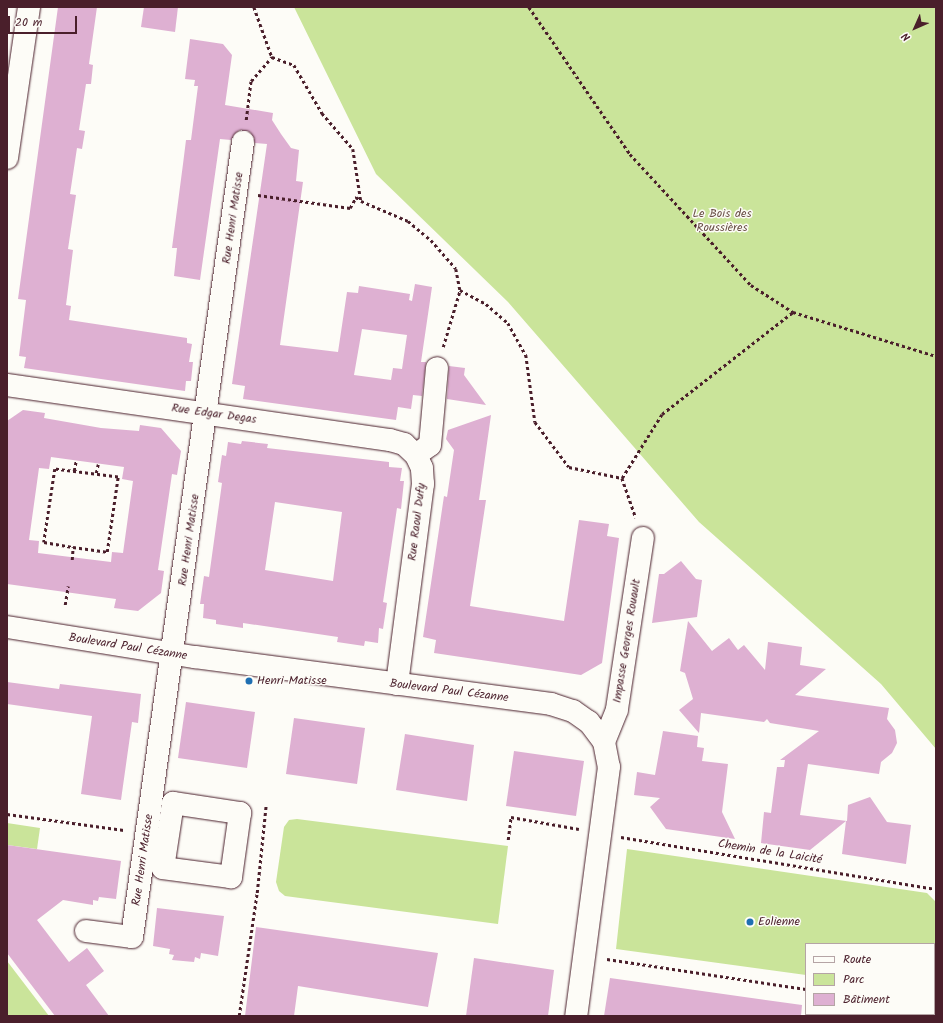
<!DOCTYPE html>
<meta charset="utf-8">
<style>
body{margin:0}
#map{position:relative;width:943px;height:1023px;overflow:hidden;background:#fdfcf7;font-family:Kalam,sans-serif}
div>[style]{position:absolute}
[style*='--x']{left:calc(var(--x)*1px);top:calc(var(--y)*1px);width:calc(var(--w)*1px);rotate:calc(var(--a)*1deg)}
.green>*{inset:0;background:#cae49a}
.building>*{inset:0;background:#deb0d2}
.path>*{height:2.5px;margin-top:-1.25px;transform-origin:0;background:repeating-linear-gradient(90deg,#4a1f2b 0 3px,transparent 0 6px)}
.roads{filter:drop-shadow(0 0 1px #4a1f2b) drop-shadow(0 0 1px #4a1f2b)}
.minor>*{height:22px;margin:-11px;padding:0 11px;transform-origin:11px;border-radius:11px;background:#fdfcf7}
.dots>*{width:11px;height:11px;translate:-50% -50%;box-sizing:border-box;border:2px solid #fdfcf7;border-radius:50%}
span{translate:-50% -50%;white-space:nowrap;text-align:center;line-height:1.15;-webkit-text-stroke:3px #fdfcf7;paint-order:stroke}
.park-label{font-size:12px;color:#6a5047}
.street-label{font-size:12px;color:#4a1f2b}
.poi-label{font-size:12px;color:#4a1f2b}
.left{translate:0 -50%;text-align:left}
.frame{position:absolute;inset:0;border:8px solid #4a1f2b;pointer-events:none}
.legend{position:absolute;left:805px;top:943px;width:130px;height:72px;box-sizing:border-box;background:#fdfcf7;border:1px solid #b5a4a5;margin:0;padding:5px 7px;list-style:none;font-size:12px;color:#4a1f2b}
.legend li{display:flex;align-items:center;gap:8px;height:20px}
.legend b{width:20px;border:1px solid #b5a4a5}
.north{position:absolute;left:895px;top:8px;width:40px;height:40px;-webkit-text-stroke:3px #fdfcf7;paint-order:stroke;rotate:225deg;font-size:11px;font-weight:700;line-height:16px;text-align:center;color:#4a1f2b}
.north::after{content:'';display:block;margin:auto;width:14px;height:18px;background:#4a1f2b;clip-path:polygon(50% 0,100% 100%,50% 72%,0 100%)}
.scale{position:absolute;left:8px;top:16px;width:69px;height:18px;box-sizing:border-box;border:2px solid #4a1f2b;border-top:0;padding-left:5px;font-size:12px;line-height:14px;white-space:nowrap;color:#4a1f2b;-webkit-text-stroke:3px #fdfcf7;paint-order:stroke}
</style>
<div id="map">
<div class="green">
<i style="clip-path:polygon(294px 7px,936px 7px,936px 749px,881px 684px,699px 522px,508px 302px,376px 174px)"></i>
<i style="clip-path:polygon(297px 819px,508px 846px,498px 924px,285px 896px,279px 891px,276px 882px,284px 827px,289px 820px)"></i>
<i style="clip-path:polygon(7px 823px,40px 828px,37px 849px,7px 845px)"></i>
<i style="clip-path:polygon(627px 849px,927px 893px,936px 902px,936px 983px,934px 984px,934px 944px,806px 944px,806px 975px,616px 949px)"></i>
<i style="clip-path:polygon(7px 961px,49px 1016px,7px 1016px)"></i>
<i style="clip-path:polygon(936px 992px,936px 1016px,879px 1014px,934px 1014px)"></i>
</div>
<div class="building">
<i style="clip-path:polygon(58px 7px,97px 7px,89px 64px,93px 65px,91px 84px,86px 84px,79px 130px,85px 131px,82px 149px,77px 148px,70px 194px,76px 195px,68px 249px,73px 250px,66px 305px,71px 306px,69px 320px,187px 338px,187px 343px,192px 344px,189px 362px,193px 362px,191px 381px,186px 381px,185px 391px,24px 368px,26px 357px,19px 356px,26px 300px,18px 299px)"></i>
<i style="clip-path:polygon(144px 7px,178px 7px,175px 32px,141px 27px)"></i>
<i style="clip-path:polygon(evenodd,190px 39px,223px 44px,232px 55px,225px 105px,273px 113px,272px 120px,281px 134px,291px 148px,299px 150px,296px 181px,303px 182px,280px 345px,338px 352px,347px 292px,358px 293px,359px 286px,410px 294px,409px 300px,412px 301px,415px 284px,432px 287px,421px 362px,426px 362px,422px 396px,413px 395px,411px 409px,398px 407px,396px 420px,243px 399px,245px 386px,232px 384px,267px 144px,255px 143px,250px 132px,239px 130px,231px 140px,220px 139px,200px 280px,174px 276px,177px 248px,172px 248px,183px 164px,186px 140px,191px 140px,198px 86px,194px 86px,195px 80px,185px 79px,190px 39px,362px 329px,407px 335px,402px 369px,393px 368px,391px 380px,354px 375px,362px 329px)"></i>
<i style="clip-path:polygon(449px 366px,465px 368px,464px 375px,486px 405px,447px 399px)"></i>
<i style="clip-path:polygon(evenodd,23px 410px,45px 413px,44px 418px,101px 428px,139px 431px,140px 425px,161px 428px,181px 451px,177px 475px,172px 474px,158px 570px,164px 571px,161px 593px,138px 611px,114px 608px,116px 599px,7px 584px,7px 421px,23px 410px,51px 457px,124px 467px,122px 479px,133px 481px,123px 553px,112px 552px,111px 562px,38px 553px,39px 541px,29px 540px,39px 468px,49px 469px,51px 457px)"></i>
<i style="clip-path:polygon(491px 415px,479px 500px,486px 500px,470px 606px,564px 621px,579px 520px,609px 524px,607px 536px,619px 538px,602px 663px,581px 675px,434px 653px,436px 640px,423px 637px,444px 496px,447px 497px,454px 450px,446px 439px,448px 430px)"></i>
<i style="clip-path:polygon(evenodd,242px 441px,268px 444px,267px 448px,389px 462px,389px 467px,402px 468px,400px 481px,404px 481px,401px 509px,397px 508px,383px 602px,387px 603px,383px 629px,379px 628px,378px 643px,365px 641px,364px 646px,337px 642px,338px 637px,243px 623px,243px 628px,216px 624px,216px 620px,203px 618px,204px 604px,200px 604px,204px 576px,209px 577px,222px 483px,218px 482px,222px 455px,226px 456px,228px 442px,241px 444px,242px 441px,275px 502px,342px 512px,333px 581px,265px 570px,275px 502px)"></i>
<i style="clip-path:polygon(681px 561px,696px 579px,702px 580px,697px 617px,652px 623px,659px 574px,664px 574px)"></i>
<i style="clip-path:polygon(688px 621px,712px 651px,729px 638px,738px 650px,744px 645px,765px 670px,768px 642px,802px 647px,800px 665px,826px 669px,795px 695px,889px 708px,887px 719px,895px 730px,897px 743px,892px 753px,881px 762px,879px 774px,808px 764px,800px 815px,847px 821px,848px 805px,870px 797px,887px 822px,911px 825px,906px 864px,842px 854px,846px 821px,810px 850px,761px 843px,764px 812px,771px 813px,777px 767px,784px 767px,785px 760px,780px 760px,819px 731px,770px 723px,767px 719px,764px 722px,701px 713px,699px 733px,679px 710px,693px 699px,685px 673px,680px 671px)"></i>
<i style="clip-path:polygon(7px 682px,59px 689px,60px 684px,141px 694px,138px 723px,132px 722px,121px 800px,81px 794px,92px 716px,7px 704px)"></i>
<i style="clip-path:polygon(186px 702px,255px 712px,247px 768px,178px 758px)"></i>
<i style="clip-path:polygon(294px 718px,365px 728px,357px 784px,286px 774px)"></i>
<i style="clip-path:polygon(663px 731px,698px 736px,697px 747px,704px 748px,702px 761px,728px 764px,722px 812px,735px 839px,666px 829px,650px 807px,660px 798px,634px 795px,637px 772px,655px 775px)"></i>
<i style="clip-path:polygon(405px 734px,474px 745px,467px 801px,396px 790px)"></i>
<i style="clip-path:polygon(514px 751px,584px 761px,576px 816px,506px 806px)"></i>
<i style="clip-path:polygon(7px 845px,121px 861px,116px 899px,99px 897px,98px 901px,93px 900px,93px 905px,63px 900px,37px 920px,69px 962px,87px 948px,104px 971px,86px 985px,109px 1016px,55px 1016px,7px 953px)"></i>
<i style="clip-path:polygon(157px 908px,224px 916px,218px 956px,201px 953px,200px 959px,195px 957px,194px 962px,172px 960px,174px 955px,169px 954px,170px 949px,153px 946px)"></i>
<i style="clip-path:polygon(256px 927px,438px 953px,428px 1007px,298px 986px,294px 1016px,245px 1016px)"></i>
<i style="clip-path:polygon(474px 958px,554px 970px,548px 1016px,466px 1016px)"></i>
<i style="clip-path:polygon(610px 978px,802px 1005px,801px 1016px,604px 1016px)"></i>
</div>
<div class="path">
<i style="--x:254;--y:7;--w:53;--a:70.2"></i>
<i style="--x:272;--y:57;--w:23;--a:20"></i>
<i style="--x:294;--y:65;--w:56;--a:59.7"></i>
<i style="--x:322;--y:113;--w:48;--a:49.3"></i>
<i style="--x:353;--y:149;--w:53;--a:81.3"></i>
<i style="--x:361;--y:201;--w:51;--a:23.1"></i>
<i style="--x:408;--y:221;--w:30;--a:40"></i>
<i style="--x:431;--y:240;--w:38;--a:49"></i>
<i style="--x:456;--y:269;--w:21;--a:79"></i>
<i style="--x:460;--y:290;--w:30;--a:28"></i>
<i style="--x:486;--y:304;--w:29;--a:41"></i>
<i style="--x:508;--y:323;--w:37;--a:61"></i>
<i style="--x:526;--y:355;--w:68;--a:82.3"></i>
<i style="--x:535;--y:422;--w:56;--a:52.9"></i>
<i style="--x:569;--y:467;--w:54;--a:11.7"></i>
<i style="--x:622;--y:478;--w:42;--a:70.7"></i>
<i style="--x:529;--y:7;--w:178;--a:55.5"></i>
<i style="--x:630;--y:154;--w:178;--a:47.3"></i>
<i style="--x:751;--y:285;--w:50;--a:32.7"></i>
<i style="--x:793;--y:312;--w:150;--a:17.1"></i>
<i style="--x:246;--y:120;--w:39;--a:-83"></i>
<i style="--x:251;--y:81;--w:32;--a:-49"></i>
<i style="--x:258;--y:195;--w:93;--a:8"></i>
<i style="--x:350;--y:208;--w:13;--a:-61"></i>
<i style="--x:356;--y:197;--w:5;--a:37"></i>
<i style="--x:443;--y:347;--w:59;--a:-73.4"></i>
<i style="--x:74;--y:471;--w:10;--a:-79"></i>
<i style="--x:96;--y:473;--w:9;--a:-77"></i>
<i style="--x:622;--y:478;--w:75;--a:-58"></i>
<i style="--x:662;--y:414;--w:166;--a:-37.9"></i>
<i style="--x:72;--y:560;--w:13;--a:-86"></i>
<i style="--x:73;--y:547;--w:34;--a:8"></i>
<i style="--x:107;--y:552;--w:76;--a:-81.7"></i>
<i style="--x:118;--y:477;--w:64;--a:-172.8"></i>
<i style="--x:55;--y:469;--w:74;--a:98.6"></i>
<i style="--x:44;--y:542;--w:29;--a:10"></i>
<i style="--x:65;--y:605;--w:19;--a:-81"></i>
<i style="--x:7;--y:814;--w:118;--a:7.8"></i>
<i style="--x:621;--y:837;--w:319;--a:9.4"></i>
<i style="--x:508;--y:840;--w:23;--a:-83"></i>
<i style="--x:511;--y:817;--w:69;--a:10"></i>
<i style="--x:607;--y:959;--w:201;--a:8.6"></i>
<i style="--x:934;--y:1006;--w:2;--a:-27"></i>
<i style="--x:239;--y:1016;--w:124;--a:-81.7"></i>
<i style="--x:257;--y:893;--w:88;--a:-84.2"></i>
</div>
<div class="roads">
<div class="minor">
<i style="--x:7;--y:158;--w:153;--a:-81.7"></i>
<i style="--x:7;--y:385;--w:387;--a:8.2"></i>
<i style="--x:390;--y:440;--w:15;--a:16"></i>
<i style="--x:404;--y:444;--w:16;--a:43"></i>
<i style="--x:7;--y:627;--w:190;--a:9.1"></i>
<i style="--x:195;--y:657;--w:359;--a:7.5"></i>
<i style="--x:551;--y:704;--w:23;--a:18"></i>
<i style="--x:573;--y:711;--w:19;--a:35"></i>
<i style="--x:589;--y:722;--w:25;--a:53"></i>
<i style="--x:604;--y:742;--w:25;--a:79"></i>
<i style="--x:609;--y:767;--w:251;--a:97.5"></i>
<i style="--x:397;--y:684;--w:202;--a:-82.6"></i>
<i style="--x:423;--y:484;--w:16;--a:-94"></i>
<i style="--x:422;--y:468;--w:14;--a:-115"></i>
<i style="--x:416;--y:455;--w:17;--a:-36"></i>
<i style="--x:430;--y:445;--w:77;--a:-84.8"></i>
<i style="--x:604;--y:742;--w:35;--a:-68"></i>
<i style="--x:617;--y:709;--w:173;--a:-81.4"></i>
<i style="--x:173;--y:803;--w:68;--a:8.5"></i>
<i style="--x:240;--y:813;--w:65;--a:98"></i>
<i style="--x:231;--y:877;--w:69;--a:-172.5"></i>
<i style="--x:163;--y:868;--w:66;--a:-81.3"></i>
<i style="--x:86;--y:931;--w:46;--a:7.4"></i>
<i style="--x:132;--y:937;--w:803;--a:-82.05"></i>
</div>
</div>
<div class="dots">
<i style="left:249px;top:681px;background:#1f6fb2"></i>
<i style="left:750px;top:922px;background:#1f6fb2"></i>
</div>
<div class="park-label">
<span style="left:722px;top:221px">Le Bois des<br>Roussières</span>
</div>
<div class="street-label">
<span style="left:233px;top:218px;rotate:-82deg">Rue Henri Matisse</span>
<span style="left:214px;top:414px;rotate:8deg">Rue Edgar Degas</span>
<span style="left:417px;top:522px;rotate:-83deg">Rue Raoul Dufy</span>
<span style="left:189px;top:540px;rotate:-82deg">Rue Henri Matisse</span>
<span style="left:627px;top:641px;rotate:-81deg">Impasse Georges Rouault</span>
<span style="left:128px;top:647px;rotate:9deg">Boulevard Paul Cézanne</span>
<span style="left:449px;top:691px;rotate:7deg">Boulevard Paul Cézanne</span>
<span style="left:770px;top:852px;rotate:9deg">Chemin de la Laicité</span>
<span style="left:143px;top:860px;rotate:-82deg">Rue Henri Matisse</span>
</div>
<div class="poi-label">
<span class="left" style="left:257px;top:681px">Henri Matisse</span>
<span class="left" style="left:758px;top:922px">Eolienne</span>
</div>
<div class="frame"></div>
<ul class="legend">
<li><b style="height:5px;background:#fdfcf7"></b>Route</li>
<li><b style="height:11px;background:#cae49a"></b>Parc</li>
<li><b style="height:11px;background:#deb0d2"></b>Bâtiment</li>
</ul>
<div class="north">N</div>
<div class="scale">20 m</div>
</div>
